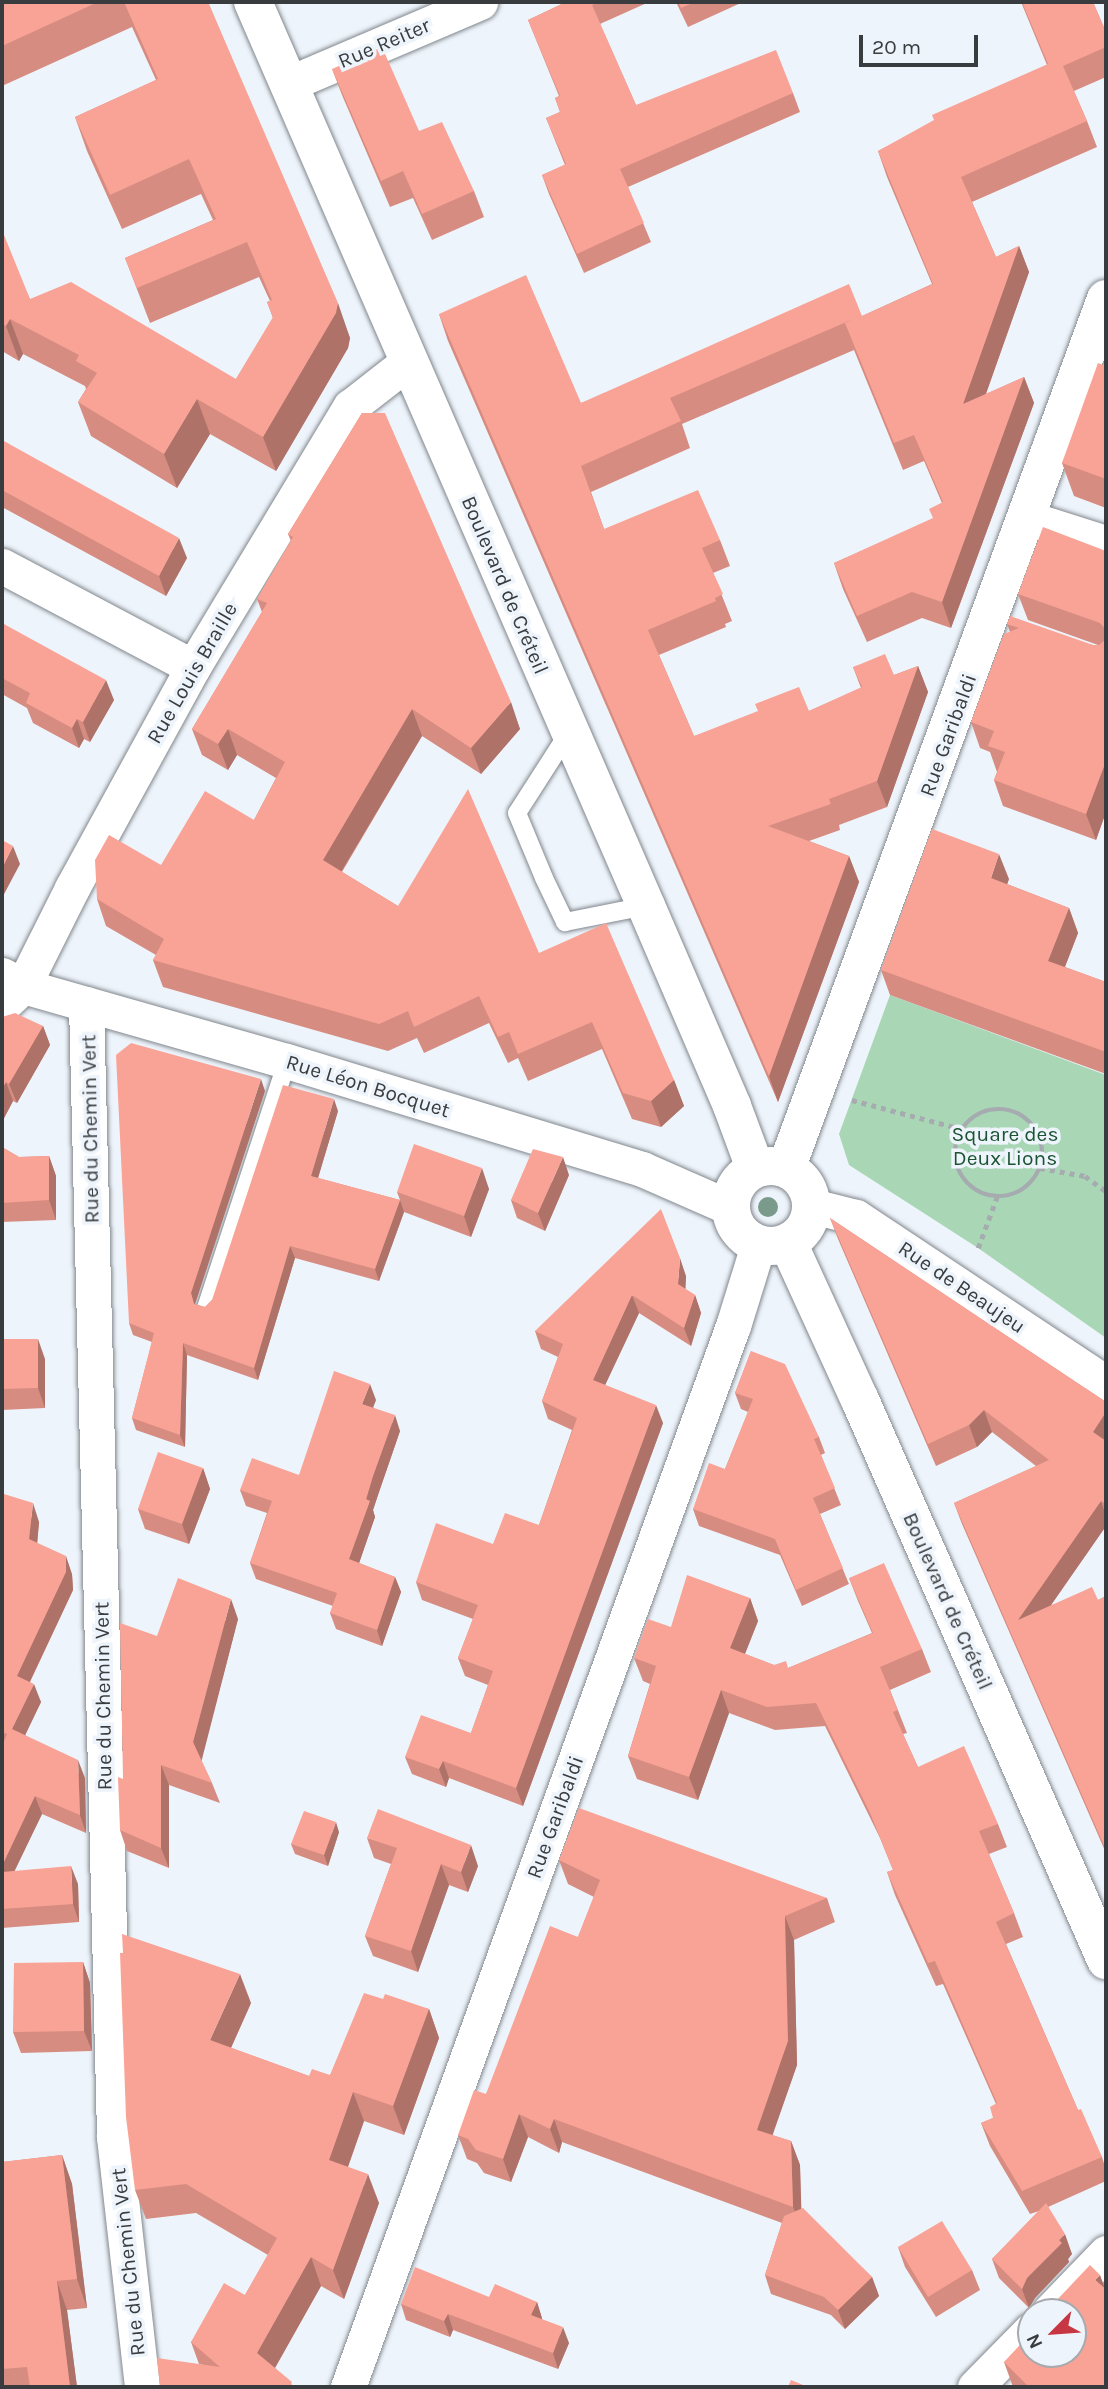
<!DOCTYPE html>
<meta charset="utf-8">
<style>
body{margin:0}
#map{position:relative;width:1108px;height:2389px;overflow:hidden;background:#eef4fb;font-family:Karla,sans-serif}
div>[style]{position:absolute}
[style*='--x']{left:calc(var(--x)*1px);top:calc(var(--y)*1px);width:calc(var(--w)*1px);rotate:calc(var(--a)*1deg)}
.green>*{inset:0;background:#a9d7b6}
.path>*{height:4.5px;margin-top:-2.25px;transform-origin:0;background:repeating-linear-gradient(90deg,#a6abb0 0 5px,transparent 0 10px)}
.path>.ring{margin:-2.25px;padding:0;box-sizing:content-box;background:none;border:4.5px solid #a6abb0;border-radius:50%}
.roads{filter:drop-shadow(0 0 2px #81878d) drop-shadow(0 0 2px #81878d)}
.service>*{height:18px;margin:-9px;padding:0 9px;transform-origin:9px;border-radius:9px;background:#fff}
.minor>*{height:35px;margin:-17.5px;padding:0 17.5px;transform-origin:17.5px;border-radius:17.5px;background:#fff}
.tertiary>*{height:38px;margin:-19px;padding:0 19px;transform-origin:19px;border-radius:19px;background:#fff}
.secondary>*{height:38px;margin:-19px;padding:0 19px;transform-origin:19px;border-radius:19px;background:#fff}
.secondary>.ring{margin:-19px;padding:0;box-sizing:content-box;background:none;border:38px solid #fff;border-radius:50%}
.trees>*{width:20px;height:20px;margin:-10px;border-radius:50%;background:#7a9b8c}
.wall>*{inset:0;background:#d68c81}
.shaded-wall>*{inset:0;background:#ae7269}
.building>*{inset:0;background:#f9a396}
span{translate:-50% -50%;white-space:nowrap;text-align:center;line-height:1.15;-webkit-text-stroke:7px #eef4fb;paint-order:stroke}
.street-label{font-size:21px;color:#393c3e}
.park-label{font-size:21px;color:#1c5331}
.frame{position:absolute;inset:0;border:4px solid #393c3e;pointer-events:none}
.north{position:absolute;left:1017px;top:2298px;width:70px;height:70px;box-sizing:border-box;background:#eef4fb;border:2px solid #a6aaaf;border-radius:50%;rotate:245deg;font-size:19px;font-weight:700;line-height:28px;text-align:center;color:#393c3e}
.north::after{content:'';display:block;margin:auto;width:24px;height:32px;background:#c63643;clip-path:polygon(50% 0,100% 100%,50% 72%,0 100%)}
.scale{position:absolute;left:859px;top:35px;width:119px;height:32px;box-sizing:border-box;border:4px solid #393c3e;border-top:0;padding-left:9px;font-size:21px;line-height:24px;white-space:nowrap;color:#393c3e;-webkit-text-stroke:5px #eef4fb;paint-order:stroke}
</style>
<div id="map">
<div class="green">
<i style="clip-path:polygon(890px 995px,1106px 1075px,1106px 1338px,978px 1248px,849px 1165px,839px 1134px)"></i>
</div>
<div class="path">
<i style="--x:852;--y:1100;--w:114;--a:14.8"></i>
<i class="ring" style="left:955px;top:1109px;width:83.5px;height:83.5px"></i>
<i style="--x:1040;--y:1168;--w:46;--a:10.1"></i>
<i style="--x:1085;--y:1176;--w:26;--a:36"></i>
<i style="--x:978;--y:1248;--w:54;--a:-69.6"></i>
</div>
<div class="roads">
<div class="service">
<i style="--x:569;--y:732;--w:96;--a:122.7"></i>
<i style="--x:517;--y:813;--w:70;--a:67.4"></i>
<i style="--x:544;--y:878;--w:49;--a:64.5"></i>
<i style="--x:565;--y:922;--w:83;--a:-11.2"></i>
<i style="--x:206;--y:1308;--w:260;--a:-71.8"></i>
</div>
<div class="minor">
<i style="--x:288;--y:84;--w:209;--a:-23.1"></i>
<i style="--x:1027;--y:518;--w:83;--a:17.6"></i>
<i style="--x:2;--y:566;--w:216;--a:27.9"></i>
<i style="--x:2;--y:975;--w:24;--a:28"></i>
<i style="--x:23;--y:986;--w:274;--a:15.9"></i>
<i style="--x:287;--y:1061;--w:371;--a:16.9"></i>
<i style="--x:642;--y:1169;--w:97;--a:23.7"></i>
<i style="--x:86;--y:1004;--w:1133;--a:88.58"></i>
<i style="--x:114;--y:2137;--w:252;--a:83.6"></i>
<i style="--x:2;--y:1006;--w:29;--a:-44"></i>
<i style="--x:23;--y:986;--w:110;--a:-63.4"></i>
<i style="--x:72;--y:888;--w:252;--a:-61.3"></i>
<i style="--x:193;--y:667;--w:304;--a:-58.9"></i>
<i style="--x:350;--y:407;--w:75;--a:-37.9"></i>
<i style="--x:812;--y:1206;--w:45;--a:14"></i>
<i style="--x:856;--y:1217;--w:300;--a:33.6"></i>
<i style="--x:1049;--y:2312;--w:82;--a:-46"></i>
<i style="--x:348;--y:2387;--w:1129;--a:-70.06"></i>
<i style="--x:733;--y:1326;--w:85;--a:-72.8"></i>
<i style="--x:975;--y:2387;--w:80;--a:-45.5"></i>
</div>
<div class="tertiary">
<i style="--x:786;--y:1169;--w:927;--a:-69.81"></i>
</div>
<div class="secondary">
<i style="--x:253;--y:2;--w:986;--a:66.5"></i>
<i style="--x:646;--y:906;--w:218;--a:66.7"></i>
<i style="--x:732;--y:1106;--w:66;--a:69.6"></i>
<i class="ring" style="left:731px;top:1166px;width:42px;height:42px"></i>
<i style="--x:788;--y:1243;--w:173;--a:65.4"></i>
<i style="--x:860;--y:1400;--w:612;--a:66.28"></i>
</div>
</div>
<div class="trees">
<i style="left:768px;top:1207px"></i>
</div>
<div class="wall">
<i style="clip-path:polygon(2px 2px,208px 2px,350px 338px,348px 348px,276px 471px,210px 434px,177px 488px,91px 436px,78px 402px,86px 389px,85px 386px,23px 354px,19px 361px,2px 351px,2px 240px,30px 299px,236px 379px,273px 318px,267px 302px,270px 301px,259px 277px,150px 323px,125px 258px,213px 220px,201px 194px,122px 229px,87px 151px,75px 117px,156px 80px,132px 27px,2px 86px)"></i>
<i style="clip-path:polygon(566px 2px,649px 2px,600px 24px,636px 105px,793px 93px,800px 112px,628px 187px,651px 242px,584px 273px,549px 194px,542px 175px,565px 165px,546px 118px,560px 112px,555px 98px,559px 96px,528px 20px)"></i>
<i style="clip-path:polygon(676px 2px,743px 2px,688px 27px)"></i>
<i style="clip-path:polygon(1021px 2px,1093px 2px,1106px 32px,1106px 77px,1074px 91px,1087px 121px,1097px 147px,972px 202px,996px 257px,1019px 246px,1029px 272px,986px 394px,1024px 377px,1034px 403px,951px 628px,922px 618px,867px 642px,843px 589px,834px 563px,933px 519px,942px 503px,924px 461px,903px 470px,854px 350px,682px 424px,690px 448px,591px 492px,604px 529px,720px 540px,730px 566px,713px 573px,732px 621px,725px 624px,726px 627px,659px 655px,694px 736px,809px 711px,861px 688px,853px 667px,894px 675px,918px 666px,928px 692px,887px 807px,839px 825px,840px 830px,809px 841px,849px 856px,859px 882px,778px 1102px,448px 341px,439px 314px,581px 403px,862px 316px,932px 284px,887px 177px,878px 151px,1047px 65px)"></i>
<i style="clip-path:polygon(332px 69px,419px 131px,474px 191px,484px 217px,432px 240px,413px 198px,390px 207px,342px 95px)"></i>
<i style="clip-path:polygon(1106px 366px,1106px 508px,1074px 496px,1062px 463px)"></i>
<i style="clip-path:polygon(362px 413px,520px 729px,481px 774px,422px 736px,342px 872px,398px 906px,539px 953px,674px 1080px,684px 1106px,661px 1127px,632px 1119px,602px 1049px,528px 1081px,518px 1058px,508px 1063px,489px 1023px,424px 1053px,417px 1038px,388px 1051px,163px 987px,153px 960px,156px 955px,106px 926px,97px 899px,161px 865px,254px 820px,276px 778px,237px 755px,228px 770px,202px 755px,192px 729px,262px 612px,257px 599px,291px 541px,288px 534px)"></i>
<i style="clip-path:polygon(2px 440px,187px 558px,166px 596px,2px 507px)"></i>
<i style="clip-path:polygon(1106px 551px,1106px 812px,1096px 840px,1003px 806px,994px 780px,997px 772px,990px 752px,980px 748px,971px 722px,1010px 632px,1007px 624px,1093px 645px,1098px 645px,1028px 620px,1018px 594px)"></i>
<i style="clip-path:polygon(2px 623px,114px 700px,90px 742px,84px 739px,79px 748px,33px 723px,27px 708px,2px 694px)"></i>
<i style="clip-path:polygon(1009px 879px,1007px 884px,1069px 908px,1078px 933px,1065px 967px,1106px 982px,1106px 1074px,890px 995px,881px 970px)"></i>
<i style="clip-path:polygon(2px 1017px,43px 1026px,50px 1045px,17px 1103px,13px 1101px,2px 1122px)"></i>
<i style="clip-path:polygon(265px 1091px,195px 1304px,205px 1307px,212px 1300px,338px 1111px,318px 1178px,400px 1200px,397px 1192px,489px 1189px,471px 1237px,404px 1212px,379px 1281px,295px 1258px,258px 1380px,187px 1355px,185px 1447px,136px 1430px,132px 1418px,152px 1342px,133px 1335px,129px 1323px)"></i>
<i style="clip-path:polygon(2px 1147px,19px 1157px,49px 1156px,56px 1176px,56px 1220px,2px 1222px)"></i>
<i style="clip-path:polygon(569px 1175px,545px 1231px,517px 1218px,511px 1200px)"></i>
<i style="clip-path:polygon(830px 1218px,1106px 1402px,1106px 1526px,1051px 1605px,1098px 1600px,1106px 1596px,1106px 1853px,962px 1524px,954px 1503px,1036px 1466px,992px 1432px,977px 1447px,936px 1466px,838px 1239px)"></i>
<i style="clip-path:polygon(686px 1276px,685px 1289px,695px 1295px,701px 1313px,691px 1346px,639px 1313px,605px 1385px,663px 1423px,523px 1806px,449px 1778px,446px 1787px,412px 1774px,405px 1757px,471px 1733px,488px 1685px,465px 1676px,458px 1658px,473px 1619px,422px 1600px,416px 1582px,493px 1544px,539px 1525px,572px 1430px,548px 1419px,542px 1401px,558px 1357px,541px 1349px,535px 1331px)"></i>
<i style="clip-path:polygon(2px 1339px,45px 1359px,45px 1408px,2px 1410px)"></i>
<i style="clip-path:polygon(751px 1351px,819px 1437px,825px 1453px,821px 1455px,841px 1505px,820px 1514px,849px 1584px,802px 1606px,780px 1555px,699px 1526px,693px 1509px,725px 1469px,748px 1412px,741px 1409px,735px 1393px)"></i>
<i style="clip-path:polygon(376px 1400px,373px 1407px,400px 1431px,379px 1492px,373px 1510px,375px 1517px,359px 1563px,395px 1577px,401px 1592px,382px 1646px,336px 1629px,330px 1613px,333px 1606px,256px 1579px,250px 1563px,267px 1513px,246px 1506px,240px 1490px,299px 1475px)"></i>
<i style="clip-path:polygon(203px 1468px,210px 1489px,189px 1544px,145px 1529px,138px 1509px)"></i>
<i style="clip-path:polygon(2px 1498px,39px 1522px,37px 1543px,72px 1574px,73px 1590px,30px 1682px,41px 1702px,25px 1735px,85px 1778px,86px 1833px,42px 1814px,14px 1871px,78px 1884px,79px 1922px,2px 1928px)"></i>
<i style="clip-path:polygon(849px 1578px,922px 1649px,931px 1672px,890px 1690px,907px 1733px,903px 1734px,918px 1767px,998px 1824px,1007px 1847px,989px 1854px,1014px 1913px,1023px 1937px,1006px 1944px,1078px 2110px,1102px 2157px,1106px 2170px,1106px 2181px,1048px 2207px,1072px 2254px,1068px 2259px,1069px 2262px,1035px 2298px,1029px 2308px,999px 2278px,992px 2259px,1039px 2211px,1030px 2214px,990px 2146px,981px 2123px,993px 2118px,996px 2104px,943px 1984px,936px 1986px,895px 1895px,887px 1872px,893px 1870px,880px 1838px,825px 1726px,775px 1730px,729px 1713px,698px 1800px,637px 1779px,628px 1756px,650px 1684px,643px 1681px,634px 1658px,671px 1627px,750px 1598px,758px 1621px,745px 1654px,774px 1665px,788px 1668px,872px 1633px,858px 1601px)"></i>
<i style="clip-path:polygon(238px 1619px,201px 1760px,212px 1783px,220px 1803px,169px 1785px,169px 1868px,127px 1851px,120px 1830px,123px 1779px,157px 1636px)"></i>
<i style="clip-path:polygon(339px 1832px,328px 1866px,295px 1854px,291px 1844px)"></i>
<i style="clip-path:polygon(367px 1838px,478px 1866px,468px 1892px,449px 1885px,418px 1972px,373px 1956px,365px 1936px,391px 1864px,374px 1858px)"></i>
<i style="clip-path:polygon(559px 1860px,827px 1898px,835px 1922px,794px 1940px,797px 2065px,772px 2135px,791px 2141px,800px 2165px,801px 2209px,872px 2277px,879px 2296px,845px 2329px,831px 2315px,771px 2294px,765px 2275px,782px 2223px,562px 2142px,559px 2153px,528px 2137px,511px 2182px,484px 2173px,477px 2163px,467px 2159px,458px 2135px,486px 2094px,578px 1937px,594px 1897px,568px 1884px)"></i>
<i style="clip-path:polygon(83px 1962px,90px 1983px,92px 2051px,21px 2053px,13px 2032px)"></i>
<i style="clip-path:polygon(383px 1999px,429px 2009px,439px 2038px,404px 2135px,364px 2121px,348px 2167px,379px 2203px,344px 2299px,321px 2286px,275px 2368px,294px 2387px,199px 2364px,191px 2342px,245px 2295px,268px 2255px,196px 2213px,146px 2219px,135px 2190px,251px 2003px,231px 2048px,309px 2076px,330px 2075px)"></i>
<i style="clip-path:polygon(62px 2155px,72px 2184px,87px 2308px,67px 2310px,77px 2387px,2px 2387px,2px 2162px)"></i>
<i style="clip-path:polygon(898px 2247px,972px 2270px,980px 2290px,936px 2317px,905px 2267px)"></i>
<i style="clip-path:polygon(1105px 2288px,1106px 2387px,1013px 2387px,1004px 2362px,1073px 2312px,1046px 2312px,1045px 2307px)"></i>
<i style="clip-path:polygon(489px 2297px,537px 2302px,542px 2319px,569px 2343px,558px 2369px,453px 2330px,450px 2337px,406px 2320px,401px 2304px)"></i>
</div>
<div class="shaded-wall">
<i style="clip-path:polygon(1019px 246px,1029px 272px,973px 430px,963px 404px)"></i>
<i style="clip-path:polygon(338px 303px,350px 338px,348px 348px,276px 471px,263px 437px)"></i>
<i style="clip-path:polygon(10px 319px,23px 354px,19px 361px,6px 326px)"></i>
<i style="clip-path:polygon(1024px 377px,1034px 403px,951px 628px,942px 602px)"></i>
<i style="clip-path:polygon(197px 399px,210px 434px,177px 488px,164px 454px)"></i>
<i style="clip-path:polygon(179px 538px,187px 558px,166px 596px,159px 576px)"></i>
<i style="clip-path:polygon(918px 666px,928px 692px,887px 807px,877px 781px)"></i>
<i style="clip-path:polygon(106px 680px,114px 700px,90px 742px,83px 722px)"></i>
<i style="clip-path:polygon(511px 702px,520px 729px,481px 774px,471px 748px)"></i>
<i style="clip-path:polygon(412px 709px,422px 736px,332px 887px,323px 860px)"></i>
<i style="clip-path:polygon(77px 719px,84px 739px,79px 748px,72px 728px)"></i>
<i style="clip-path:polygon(228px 729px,237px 755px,228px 770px,218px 744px)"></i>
<i style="clip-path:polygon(1106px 761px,1106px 812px,1096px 840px,1086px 814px)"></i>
<i style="clip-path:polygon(13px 846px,20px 864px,2px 898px,2px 868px)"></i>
<i style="clip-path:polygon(999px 854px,1009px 879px,1000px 904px,991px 878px)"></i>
<i style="clip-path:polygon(849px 856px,859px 882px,778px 1102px,769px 1076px)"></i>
<i style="clip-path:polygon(1069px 908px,1078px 933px,1057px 987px,1048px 961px)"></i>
<i style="clip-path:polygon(43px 1026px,50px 1045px,17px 1103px,9px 1084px)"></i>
<i style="clip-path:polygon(261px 1079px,265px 1091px,195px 1304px,194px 1304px,191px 1293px)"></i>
<i style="clip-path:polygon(674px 1080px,684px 1106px,661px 1127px,651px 1101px)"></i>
<i style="clip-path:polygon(6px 1082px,13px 1101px,2px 1122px,2px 1089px)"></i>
<i style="clip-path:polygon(334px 1099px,338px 1111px,315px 1188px,311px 1176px)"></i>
<i style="clip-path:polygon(49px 1156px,56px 1176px,56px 1220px,49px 1200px)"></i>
<i style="clip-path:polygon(563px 1157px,569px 1175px,545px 1231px,538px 1213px)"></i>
<i style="clip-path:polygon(482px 1168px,489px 1189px,471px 1237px,464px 1216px)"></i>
<i style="clip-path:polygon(400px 1200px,404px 1212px,379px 1281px,375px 1269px)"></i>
<i style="clip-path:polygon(290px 1246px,295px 1258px,258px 1380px,254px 1368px)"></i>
<i style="clip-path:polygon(680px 1258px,686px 1276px,685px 1302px,678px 1284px)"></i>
<i style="clip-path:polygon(632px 1295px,639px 1313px,599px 1398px,593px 1380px)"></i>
<i style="clip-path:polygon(695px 1295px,701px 1313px,691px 1346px,684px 1328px)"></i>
<i style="clip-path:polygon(38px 1339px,45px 1359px,45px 1408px,38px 1388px)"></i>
<i style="clip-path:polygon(183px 1343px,187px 1355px,185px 1447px,180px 1435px)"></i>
<i style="clip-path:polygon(370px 1384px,376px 1400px,368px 1420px,362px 1404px)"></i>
<i style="clip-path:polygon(656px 1405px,663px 1423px,523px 1806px,516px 1788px)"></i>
<i style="clip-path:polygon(984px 1410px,992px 1432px,977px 1447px,969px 1425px)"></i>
<i style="clip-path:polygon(1106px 1412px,1106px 1446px,1093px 1432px)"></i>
<i style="clip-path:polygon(395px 1415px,400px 1431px,379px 1492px,373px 1510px,375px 1517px,355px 1575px,349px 1559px,373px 1476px)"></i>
<i style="clip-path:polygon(203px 1468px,210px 1489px,189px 1544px,182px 1524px)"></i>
<i style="clip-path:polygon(1101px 1501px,1106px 1516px,1106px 1526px,1026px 1641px,1018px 1620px)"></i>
<i style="clip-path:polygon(33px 1503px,39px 1522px,36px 1558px,29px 1539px)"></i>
<i style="clip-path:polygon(66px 1556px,72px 1574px,73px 1590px,24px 1694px,17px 1676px)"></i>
<i style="clip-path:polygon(395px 1577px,401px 1592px,382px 1646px,377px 1630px)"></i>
<i style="clip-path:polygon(750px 1598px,758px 1621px,738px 1671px,730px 1648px)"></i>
<i style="clip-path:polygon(231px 1599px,238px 1619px,201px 1763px,193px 1742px)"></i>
<i style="clip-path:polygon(34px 1684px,41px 1702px,19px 1748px,12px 1729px)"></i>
<i style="clip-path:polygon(721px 1690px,729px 1713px,698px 1800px,689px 1777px)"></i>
<i style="clip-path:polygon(78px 1760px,85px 1778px,86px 1833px,80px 1815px)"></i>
<i style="clip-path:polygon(443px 1761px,449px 1778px,446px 1787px,439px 1769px)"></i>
<i style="clip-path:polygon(161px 1765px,169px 1785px,169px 1868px,161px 1848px)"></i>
<i style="clip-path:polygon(35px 1796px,42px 1814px,5px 1891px,2px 1882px,2px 1866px)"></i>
<i style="clip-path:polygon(336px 1822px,339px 1832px,328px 1866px,324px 1855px)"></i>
<i style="clip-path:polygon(471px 1845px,478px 1866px,468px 1892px,461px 1872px)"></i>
<i style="clip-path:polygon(441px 1864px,449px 1885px,418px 1972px,411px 1951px)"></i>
<i style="clip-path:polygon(71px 1866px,78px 1884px,79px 1922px,73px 1904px)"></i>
<i style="clip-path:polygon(785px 1916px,794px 1940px,797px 2065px,766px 2154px,757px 2130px)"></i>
<i style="clip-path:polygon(83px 1962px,90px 1983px,92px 2051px,84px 2031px)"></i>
<i style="clip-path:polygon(240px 1974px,251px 2003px,221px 2070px,210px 2040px)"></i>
<i style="clip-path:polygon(429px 2009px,439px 2038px,404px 2135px,393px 2106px)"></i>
<i style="clip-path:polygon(353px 2092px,364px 2121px,340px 2189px,329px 2160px)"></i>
<i style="clip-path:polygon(519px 2114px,528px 2137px,511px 2182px,503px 2159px)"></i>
<i style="clip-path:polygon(554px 2119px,562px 2142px,559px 2153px,550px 2129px)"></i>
<i style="clip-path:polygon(791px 2141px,800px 2165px,802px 2230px,793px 2207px)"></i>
<i style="clip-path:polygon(62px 2155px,72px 2184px,87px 2308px,77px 2279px)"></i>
<i style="clip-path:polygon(368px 2174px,379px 2203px,344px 2299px,333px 2270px)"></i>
<i style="clip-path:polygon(1065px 2234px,1072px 2254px,1068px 2259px,1069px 2262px,1035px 2298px,1029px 2308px,1022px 2289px,1027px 2278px)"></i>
<i style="clip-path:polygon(311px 2257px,321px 2286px,267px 2382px,257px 2353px)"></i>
<i style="clip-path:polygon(1100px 2275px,1106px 2291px,1095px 2280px)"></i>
<i style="clip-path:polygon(872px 2277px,879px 2296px,845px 2329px,838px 2310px)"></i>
<i style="clip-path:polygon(57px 2281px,67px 2310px,77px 2387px,70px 2387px)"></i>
<i style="clip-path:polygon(537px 2302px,542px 2318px,537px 2330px,531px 2315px)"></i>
<i style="clip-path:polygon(448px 2314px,453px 2330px,450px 2337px,444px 2321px)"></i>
<i style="clip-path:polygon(563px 2327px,569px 2343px,558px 2369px,553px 2353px)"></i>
</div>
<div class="building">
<i style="clip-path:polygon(2px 2px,98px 2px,2px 46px)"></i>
<i style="clip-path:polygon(124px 2px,158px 2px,157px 4px,162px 2px,208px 2px,338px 303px,336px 313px,263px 437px,197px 399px,164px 454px,78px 402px,97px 373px,76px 361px,79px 355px,10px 319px,6px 326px,2px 324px,2px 240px,4px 235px,30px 299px,71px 282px,236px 379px,273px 317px,267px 302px,272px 300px,247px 242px,137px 288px,125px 258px,216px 219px,189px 159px,110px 195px,75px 117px,158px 79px)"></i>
<i style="clip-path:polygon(566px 2px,600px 2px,592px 5px,636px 105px,776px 50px,793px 93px,620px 169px,644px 223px,577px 254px,542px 175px,566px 164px,546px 118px,560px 112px,555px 98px,560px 96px,528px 20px)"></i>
<i style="clip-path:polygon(678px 2px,695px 2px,681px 8px)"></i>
<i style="clip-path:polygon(1022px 2px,1093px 2px,1106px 32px,1106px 47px,1063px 66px,1087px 121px,961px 177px,996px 257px,1019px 246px,963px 404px,1024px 377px,942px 602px,912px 592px,857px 616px,834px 563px,933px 518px,929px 509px,943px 502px,914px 435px,894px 443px,845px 323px,858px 317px,670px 398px,681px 421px,581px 466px,604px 529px,698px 490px,720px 540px,702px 548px,723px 594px,715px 598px,716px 601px,648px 630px,694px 736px,758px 711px,755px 704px,799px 687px,809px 711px,862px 687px,853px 667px,885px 654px,894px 675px,918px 666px,877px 781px,829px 799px,831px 804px,768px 826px,849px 856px,769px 1076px,439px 314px,526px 275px,581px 403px,849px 284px,862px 316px,933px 284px,878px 151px,934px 120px,932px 115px,1048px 64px)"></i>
<i style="clip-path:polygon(382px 47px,419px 131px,442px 122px,474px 191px,422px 214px,403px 171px,381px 181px,332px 69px)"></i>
<i style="clip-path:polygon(1098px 363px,1106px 366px,1106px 479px,1062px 463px)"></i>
<i style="clip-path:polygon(362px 413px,385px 413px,511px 702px,471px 748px,412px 709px,323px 860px,398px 906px,468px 789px,539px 953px,606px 923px,674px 1080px,651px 1101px,623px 1093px,592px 1022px,518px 1054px,509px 1032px,498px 1037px,479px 996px,414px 1027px,408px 1011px,379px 1024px,153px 960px,164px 939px,97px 899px,95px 860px,109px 835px,161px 865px,205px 791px,254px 820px,285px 762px,228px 729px,218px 744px,192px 729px,267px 603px,257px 599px,293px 537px,288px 534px)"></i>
<i style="clip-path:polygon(2px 440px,179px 538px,159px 576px,2px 490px)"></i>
<i style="clip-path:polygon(1043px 527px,1106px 551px,1106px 630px,1100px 623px,1018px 594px)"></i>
<i style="clip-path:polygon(1010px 616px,1093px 645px,1099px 645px,1106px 639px,1106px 761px,1086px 814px,994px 780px,1005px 752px,988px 746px,994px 731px,971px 722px,1004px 634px,1019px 628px,1007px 624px)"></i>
<i style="clip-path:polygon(2px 623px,106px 680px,83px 722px,77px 719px,72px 728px,26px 703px,30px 693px,2px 678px)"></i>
<i style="clip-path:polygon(932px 829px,999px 854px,991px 878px,1069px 908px,1048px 961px,1106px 982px,1106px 1052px,881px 970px)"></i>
<i style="clip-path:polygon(2px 840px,13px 846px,2px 868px)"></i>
<i style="clip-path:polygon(15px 1013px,43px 1026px,9px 1084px,6px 1082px,2px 1089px,2px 1017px)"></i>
<i style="clip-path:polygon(131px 1043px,261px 1079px,191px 1293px,194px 1304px,205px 1307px,212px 1300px,283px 1085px,334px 1099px,311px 1176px,400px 1200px,375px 1269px,290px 1246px,254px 1368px,183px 1343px,180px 1435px,132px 1418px,154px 1333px,129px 1323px,116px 1055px)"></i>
<i style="clip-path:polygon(414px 1144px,482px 1168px,464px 1216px,397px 1192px)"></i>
<i style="clip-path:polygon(2px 1147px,19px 1157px,49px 1156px,49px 1200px,2px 1203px)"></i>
<i style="clip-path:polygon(533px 1149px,563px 1157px,538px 1213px,511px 1200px)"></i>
<i style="clip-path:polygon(661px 1209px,680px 1258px,678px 1284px,695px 1295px,684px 1328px,632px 1295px,593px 1380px,656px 1405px,516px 1788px,443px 1761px,439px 1769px,405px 1757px,421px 1715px,471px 1733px,493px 1671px,458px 1658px,478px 1605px,416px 1582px,436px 1523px,493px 1544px,505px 1513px,539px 1525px,577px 1418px,542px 1401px,563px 1344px,535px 1331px)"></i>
<i style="clip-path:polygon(830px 1218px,1106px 1402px,1106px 1412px,1093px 1432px,1106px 1441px,1106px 1504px,1101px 1501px,1018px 1620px,1092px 1587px,1098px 1600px,1106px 1596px,1106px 1850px,954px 1503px,1049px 1460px,984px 1410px,969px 1425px,928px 1444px)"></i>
<i style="clip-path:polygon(2px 1339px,38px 1339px,38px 1388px,2px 1389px)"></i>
<i style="clip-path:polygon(751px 1351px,785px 1364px,819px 1437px,814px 1439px,835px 1488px,813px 1498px,843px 1568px,796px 1590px,775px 1539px,693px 1509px,709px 1463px,725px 1469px,753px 1399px,735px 1393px)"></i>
<i style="clip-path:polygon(334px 1371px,370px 1384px,362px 1404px,395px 1415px,373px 1476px,366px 1499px,370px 1501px,349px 1559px,395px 1577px,377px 1630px,330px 1613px,337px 1593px,250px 1563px,272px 1501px,240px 1490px,252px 1458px,299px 1475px)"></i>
<i style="clip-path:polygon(158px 1452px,203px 1468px,182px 1524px,138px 1509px)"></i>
<i style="clip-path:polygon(4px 1494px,33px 1503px,29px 1539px,66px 1556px,66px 1572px,17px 1676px,34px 1684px,12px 1729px,78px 1760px,80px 1815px,35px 1796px,2px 1866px,2px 1746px,7px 1734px,2px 1732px,2px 1498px)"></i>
<i style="clip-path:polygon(884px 1563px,922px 1649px,880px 1667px,898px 1710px,893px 1712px,918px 1767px,964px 1746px,998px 1824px,979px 1831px,1014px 1913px,996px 1922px,1078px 2110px,1081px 2109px,1102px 2157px,1022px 2191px,981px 2123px,993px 2118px,990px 2107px,997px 2103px,935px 1961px,928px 1963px,887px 1872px,893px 1870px,871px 1815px,816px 1703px,767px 1707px,721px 1690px,689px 1777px,628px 1756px,656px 1666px,634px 1658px,648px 1619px,671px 1627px,687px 1575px,750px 1598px,730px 1648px,774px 1665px,786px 1661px,788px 1668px,873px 1633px,849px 1578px)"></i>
<i style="clip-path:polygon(178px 1578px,231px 1599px,193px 1742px,212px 1783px,161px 1765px,161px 1848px,120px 1830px,118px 1777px,123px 1779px,120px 1623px,157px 1636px)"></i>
<i style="clip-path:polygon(579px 1808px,827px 1898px,785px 1916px,788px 2041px,757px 2130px,791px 2141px,793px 2207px,554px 2119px,550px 2129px,519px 2114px,503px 2159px,476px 2150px,468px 2139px,458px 2135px,474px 2090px,486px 2094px,550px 1926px,578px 1937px,600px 1880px,559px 1860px)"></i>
<i style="clip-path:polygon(378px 1809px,471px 1845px,461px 1872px,441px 1864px,411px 1951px,365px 1936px,397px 1848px,367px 1838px)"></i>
<i style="clip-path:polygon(304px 1811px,336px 1822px,324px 1855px,291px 1844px)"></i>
<i style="clip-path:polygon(71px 1866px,73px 1904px,2px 1909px,2px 1872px)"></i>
<i style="clip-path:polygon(122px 1934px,240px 1974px,210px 2040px,309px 2076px,312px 2069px,330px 2075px,364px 1993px,383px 1999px,385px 1994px,429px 2009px,393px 2106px,353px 2092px,329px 2160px,368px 2174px,333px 2270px,311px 2257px,257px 2353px,292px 2382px,290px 2387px,160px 2387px,157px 2358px,220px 2367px,191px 2342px,224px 2283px,245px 2295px,277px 2238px,186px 2184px,135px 2190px,126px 2117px,120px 1953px,123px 1953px)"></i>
<i style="clip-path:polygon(83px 1962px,84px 2031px,13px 2032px,14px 1963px)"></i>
<i style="clip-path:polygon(62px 2155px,77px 2279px,57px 2281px,70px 2387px,30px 2387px,27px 2367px,2px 2369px,2px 2162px)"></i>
<i style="clip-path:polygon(1046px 2203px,1065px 2234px,1059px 2240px,1062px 2243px,1027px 2278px,1022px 2289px,992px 2259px)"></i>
<i style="clip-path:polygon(803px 2208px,872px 2277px,838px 2310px,824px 2297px,765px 2275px,784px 2216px)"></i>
<i style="clip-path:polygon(942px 2221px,972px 2270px,928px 2297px,898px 2247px)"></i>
<i style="clip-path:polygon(1090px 2265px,1100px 2275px,1095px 2280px,1106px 2289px,1106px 2387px,1029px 2387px,1004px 2362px,1031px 2333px,1031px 2354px,1073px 2354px,1073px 2312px,1050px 2312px,1045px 2307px,1055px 2302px)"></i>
<i style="clip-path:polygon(415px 2267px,489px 2297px,495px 2284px,537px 2302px,531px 2315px,563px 2327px,553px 2353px,448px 2314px,444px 2321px,401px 2304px)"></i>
<i style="clip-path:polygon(791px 2380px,808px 2387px,788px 2387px)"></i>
</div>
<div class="street-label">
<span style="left:384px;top:43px;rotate:-23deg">Rue Reiter</span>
<span style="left:505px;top:585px;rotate:67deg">Boulevard de Créteil</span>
<span style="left:192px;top:673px;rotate:-60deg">Rue Louis Braille</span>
<span style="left:948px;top:735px;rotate:-70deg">Rue Garibaldi</span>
<span style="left:368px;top:1086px;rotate:17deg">Rue Léon Bocquet</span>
<span style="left:90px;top:1129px;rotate:-91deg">Rue du Chemin Vert</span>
<span style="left:962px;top:1287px;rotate:34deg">Rue de Beaujeu</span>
<span style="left:948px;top:1601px;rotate:66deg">Boulevard de Créteil</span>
<span style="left:103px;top:1696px;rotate:-91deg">Rue du Chemin Vert</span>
<span style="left:555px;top:1817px;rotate:-70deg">Rue Garibaldi</span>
<span style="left:128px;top:2262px;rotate:-96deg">Rue du Chemin Vert</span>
</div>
<div class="park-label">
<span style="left:1005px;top:1146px">Square des<br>Deux Lions</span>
</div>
<div class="frame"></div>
<div class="north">N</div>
<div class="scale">20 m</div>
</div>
